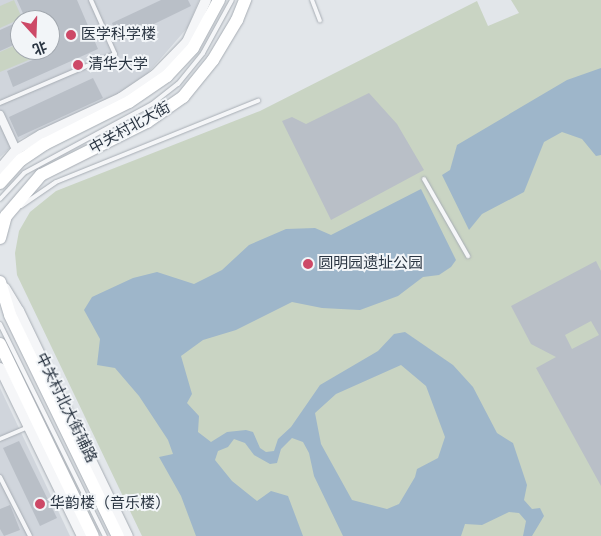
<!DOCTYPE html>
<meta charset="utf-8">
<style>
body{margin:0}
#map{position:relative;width:601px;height:536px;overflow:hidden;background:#e2e6ea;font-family:Cabin,"Noto Sans SC",sans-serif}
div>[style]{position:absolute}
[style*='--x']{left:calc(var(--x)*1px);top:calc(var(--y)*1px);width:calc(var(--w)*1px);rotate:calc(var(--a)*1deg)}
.built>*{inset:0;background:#d0d5dc}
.green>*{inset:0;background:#c9d4c3}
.water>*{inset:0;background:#9eb6ca}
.building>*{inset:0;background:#b9bfc7}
.roads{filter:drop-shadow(0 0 1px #a7adb4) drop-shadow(0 0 1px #a7adb4)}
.service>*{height:4px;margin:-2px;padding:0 2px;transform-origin:2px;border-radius:2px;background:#f5f6f8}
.minor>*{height:8px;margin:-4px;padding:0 4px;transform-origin:4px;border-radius:4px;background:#f5f6f8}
.tertiary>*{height:10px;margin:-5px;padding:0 5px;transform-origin:5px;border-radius:5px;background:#f5f6f8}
.primary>*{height:12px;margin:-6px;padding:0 6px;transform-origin:6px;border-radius:6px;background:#fff}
.dots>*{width:14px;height:14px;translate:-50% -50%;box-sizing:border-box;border:2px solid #f2f5f8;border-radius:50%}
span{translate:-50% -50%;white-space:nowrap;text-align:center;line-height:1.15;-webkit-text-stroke:4px #f2f5f8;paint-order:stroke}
.poi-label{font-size:15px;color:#2a3542}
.left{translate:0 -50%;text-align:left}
.street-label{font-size:15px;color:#2a3542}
.north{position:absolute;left:10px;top:10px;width:50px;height:50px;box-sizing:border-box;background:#f2f5f8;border:1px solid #a2a8af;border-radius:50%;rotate:160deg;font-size:14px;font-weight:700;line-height:20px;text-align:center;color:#2a3542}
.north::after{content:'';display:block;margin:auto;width:18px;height:22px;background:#cd4967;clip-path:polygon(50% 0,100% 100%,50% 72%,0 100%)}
</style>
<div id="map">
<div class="built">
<i style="clip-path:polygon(evenodd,0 0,199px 0,188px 27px,142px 80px,94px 107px,20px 139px,0 157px,0 0,20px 20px,50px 20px,50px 50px,20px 50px,20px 20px)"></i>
<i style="clip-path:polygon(0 388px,70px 536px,0 536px)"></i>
</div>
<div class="green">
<i style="clip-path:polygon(14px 0,22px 18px,0 28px,0 6px)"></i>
<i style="clip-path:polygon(511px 0,601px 0,601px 536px,142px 536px,17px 275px,15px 253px,19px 231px,30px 212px,56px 191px,260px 111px,477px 1px,488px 26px,519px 13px)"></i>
<i style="clip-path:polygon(20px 43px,20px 50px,36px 50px,38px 56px,0 72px,0 52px)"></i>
</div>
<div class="water">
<i style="clip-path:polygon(601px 68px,601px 155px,596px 156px,582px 139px,562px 132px,544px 142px,524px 192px,482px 214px,469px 230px,442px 175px,450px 170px,457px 145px,567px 80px)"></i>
<i style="clip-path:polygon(evenodd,421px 189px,456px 260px,451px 267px,439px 275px,423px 277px,398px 296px,360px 310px,322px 308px,292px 302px,236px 330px,203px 340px,181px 356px,192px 394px,187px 403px,199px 416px,198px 432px,211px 442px,227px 432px,246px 430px,253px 432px,260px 448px,266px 452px,274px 451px,278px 439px,291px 427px,320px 385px,378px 351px,394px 334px,405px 332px,453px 365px,473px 387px,497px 433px,513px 443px,527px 485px,524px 500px,532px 509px,540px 508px,544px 516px,532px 536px,523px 536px,526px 521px,519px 513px,509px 512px,482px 525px,465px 524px,461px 536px,343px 536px,314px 476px,309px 453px,303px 442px,292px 438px,281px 449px,277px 463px,270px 464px,254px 455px,245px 443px,234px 439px,228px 447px,218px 451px,215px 460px,232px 481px,257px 501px,271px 491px,288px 496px,303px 536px,196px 536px,181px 496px,159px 457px,173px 454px,168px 440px,139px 396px,115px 368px,97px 365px,100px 339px,84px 310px,92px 297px,133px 278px,157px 272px,194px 284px,222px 270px,249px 245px,286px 229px,315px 228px,331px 235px,421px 189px,401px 365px,426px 386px,445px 437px,438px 458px,417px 469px,415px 477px,399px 504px,387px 509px,352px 500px,321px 444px,315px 413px,336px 394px,401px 365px)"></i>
</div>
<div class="building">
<i style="clip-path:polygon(17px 0,77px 0,98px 49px,13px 87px,7px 71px,42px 56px,39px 50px,50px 50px,50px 20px,26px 20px)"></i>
<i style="clip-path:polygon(161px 0,188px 0,191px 6px,119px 41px,112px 23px)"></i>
<i style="clip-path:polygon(20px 21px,20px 42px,0 51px,0 30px)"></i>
<i style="clip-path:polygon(93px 78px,103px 98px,18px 137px,9px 117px)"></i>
<i style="clip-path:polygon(369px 93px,397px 124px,424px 170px,331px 220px,282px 121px,292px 117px,306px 124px)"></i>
<i style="clip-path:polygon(evenodd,596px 261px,601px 271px,601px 486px,536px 368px,556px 357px,531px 344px,511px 306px,596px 261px,591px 321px,599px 335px,572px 349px,565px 335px,591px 321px)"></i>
<i style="clip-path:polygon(19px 441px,57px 518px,40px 526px,3px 448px)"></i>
<i style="clip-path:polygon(10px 505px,20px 530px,4px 536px,0 529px,0 509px)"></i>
</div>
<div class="roads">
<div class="service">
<i style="--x:312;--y:0;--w:22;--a:69"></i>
<i style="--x:0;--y:103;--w:125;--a:-23.1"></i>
<i style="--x:115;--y:54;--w:59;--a:-114"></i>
<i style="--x:424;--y:179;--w:89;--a:60.3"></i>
<i style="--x:0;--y:199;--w:35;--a:-47"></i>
<i style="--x:24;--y:173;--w:145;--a:-28.3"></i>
<i style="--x:152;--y:104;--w:33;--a:-38"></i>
<i style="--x:178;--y:84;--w:40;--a:-51"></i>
<i style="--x:203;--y:53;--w:60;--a:-61.3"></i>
<i style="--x:21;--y:206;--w:42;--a:-34.4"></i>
<i style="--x:56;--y:182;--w:218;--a:-21.9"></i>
<i style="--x:0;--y:324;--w:237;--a:63.7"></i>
<i style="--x:0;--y:439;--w:30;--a:-23"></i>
<i style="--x:0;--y:477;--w:66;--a:63"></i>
</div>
<div class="minor">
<i style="--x:0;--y:115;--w:43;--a:65.2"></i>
</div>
<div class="tertiary">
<i style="--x:0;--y:169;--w:25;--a:-50"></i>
<i style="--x:16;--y:150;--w:29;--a:-31"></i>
<i style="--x:41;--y:135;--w:88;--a:-24.8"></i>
<i style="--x:121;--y:98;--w:41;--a:-34.1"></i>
<i style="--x:155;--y:75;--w:46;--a:-45.9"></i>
<i style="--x:187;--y:42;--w:46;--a:-65.7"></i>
<i style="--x:5;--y:288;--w:27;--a:59"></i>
<i style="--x:19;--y:311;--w:250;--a:64.2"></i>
<i style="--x:0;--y:368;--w:187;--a:64"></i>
</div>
<div class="primary">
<i style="--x:0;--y:183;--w:31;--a:-48"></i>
<i style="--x:21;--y:160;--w:29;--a:-34"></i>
<i style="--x:45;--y:144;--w:94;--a:-26.6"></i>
<i style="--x:129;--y:102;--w:46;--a:-34.4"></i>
<i style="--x:167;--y:76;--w:38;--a:-47"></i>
<i style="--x:193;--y:48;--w:55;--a:-61.6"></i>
<i style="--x:0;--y:238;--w:23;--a:-75"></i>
<i style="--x:6;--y:216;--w:54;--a:-49.5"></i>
<i style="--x:41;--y:175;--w:119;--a:-26.6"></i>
<i style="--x:147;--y:122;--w:44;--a:-34.8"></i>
<i style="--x:183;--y:97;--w:48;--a:-51"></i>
<i style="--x:213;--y:60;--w:47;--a:-59"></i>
<i style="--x:237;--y:20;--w:22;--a:-68"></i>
<i style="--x:0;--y:282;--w:34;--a:73"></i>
<i style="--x:10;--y:315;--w:246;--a:64"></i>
<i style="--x:0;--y:344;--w:213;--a:64.2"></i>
</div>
</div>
<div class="dots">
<i style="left:71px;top:35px;background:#cd4967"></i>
<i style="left:78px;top:65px;background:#cd4967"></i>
<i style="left:308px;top:264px;background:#cd4967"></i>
<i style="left:40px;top:504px;background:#cd4967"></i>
</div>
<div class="poi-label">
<span class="left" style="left:81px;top:35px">医学科学楼</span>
<span class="left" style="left:88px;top:65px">清华大学</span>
<span class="left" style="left:318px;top:264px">圆明园遗址公园</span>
<span class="left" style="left:50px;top:504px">华韵楼（音乐楼）</span>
</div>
<div class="street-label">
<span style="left:130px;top:128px;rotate:-29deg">中关村北大街</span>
<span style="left:66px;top:408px;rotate:64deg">中关村北大街辅路</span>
</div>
<div class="north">北</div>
</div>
